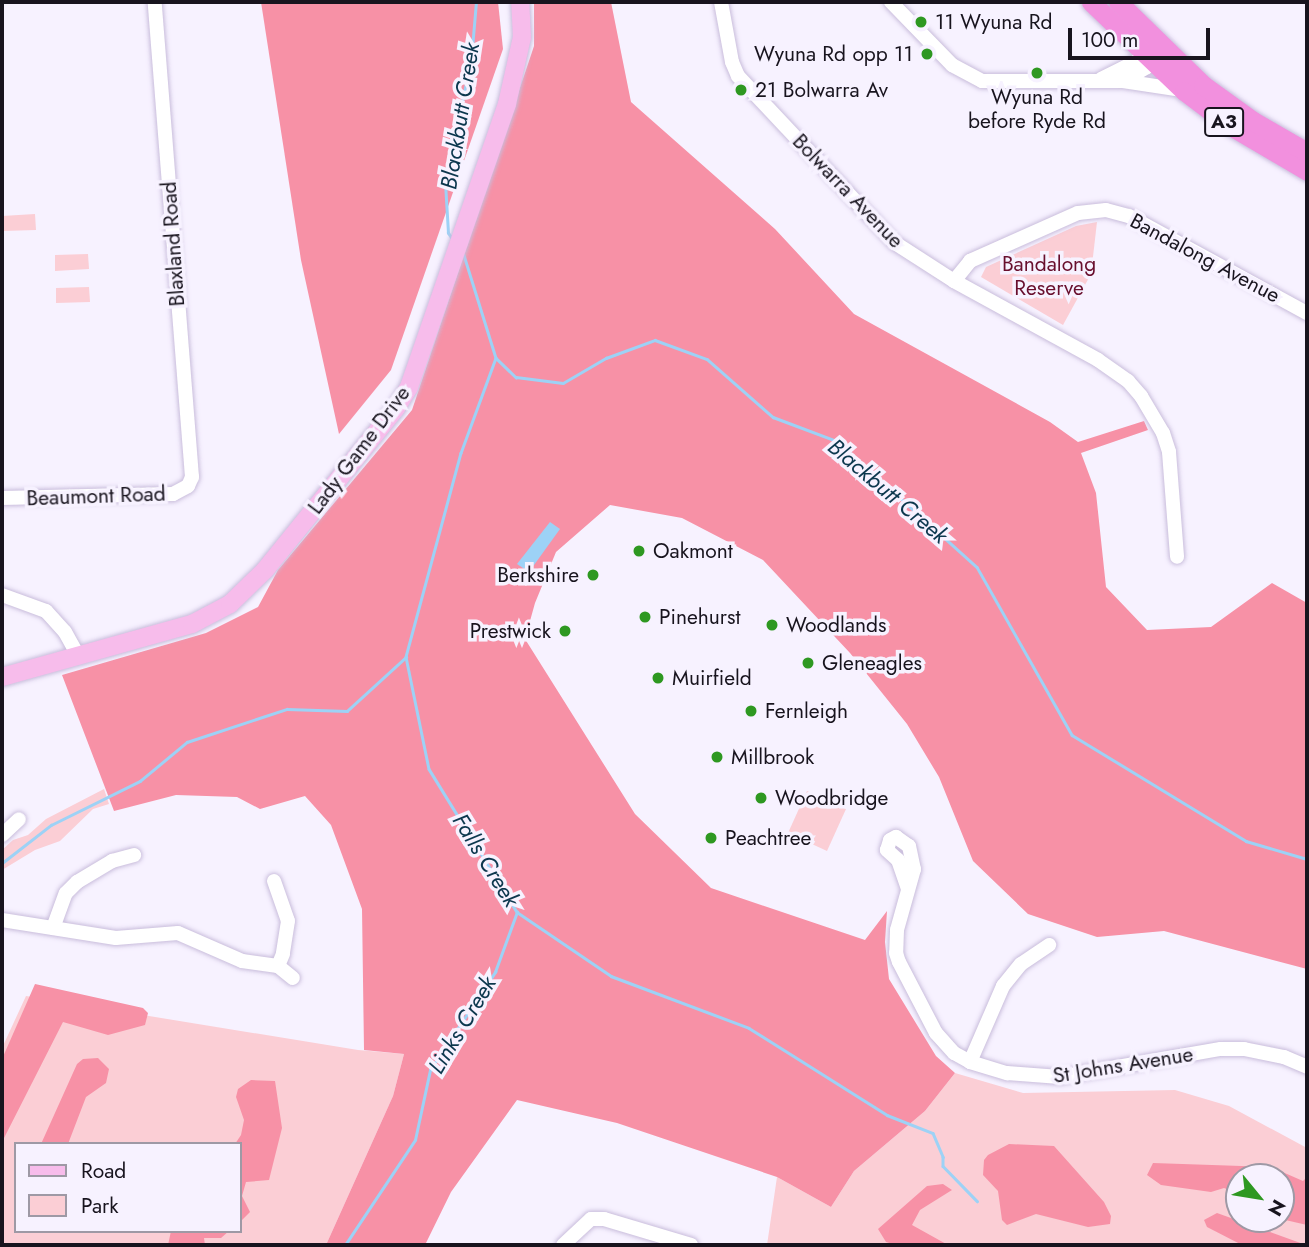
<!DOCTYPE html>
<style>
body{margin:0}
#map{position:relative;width:1309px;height:1247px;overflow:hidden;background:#f7f2ff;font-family:Jost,sans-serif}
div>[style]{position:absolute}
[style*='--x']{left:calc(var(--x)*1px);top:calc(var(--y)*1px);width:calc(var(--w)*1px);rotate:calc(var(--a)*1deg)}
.green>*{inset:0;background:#fbced5}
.forest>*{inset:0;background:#f791a6}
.water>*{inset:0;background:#9dd2f6}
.stream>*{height:2.5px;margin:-1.25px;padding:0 1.25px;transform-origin:1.25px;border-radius:1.25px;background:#9dd2f6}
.roads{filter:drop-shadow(0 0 2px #c9bddc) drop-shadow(0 0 2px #c9bddc)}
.minor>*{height:14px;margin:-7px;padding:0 7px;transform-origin:7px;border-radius:7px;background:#fff}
.major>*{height:18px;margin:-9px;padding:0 9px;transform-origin:9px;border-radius:9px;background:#f7bceb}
.highway>*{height:19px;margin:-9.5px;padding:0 9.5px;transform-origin:9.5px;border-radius:9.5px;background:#f290de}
.dots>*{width:19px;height:19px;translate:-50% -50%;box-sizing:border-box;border:4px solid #f7f2ff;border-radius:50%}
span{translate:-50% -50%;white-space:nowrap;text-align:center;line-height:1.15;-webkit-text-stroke:7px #f7f2ff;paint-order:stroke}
.shield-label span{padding:2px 5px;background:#f7f2ff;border:2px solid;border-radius:5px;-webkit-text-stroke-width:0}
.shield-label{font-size:19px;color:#18141e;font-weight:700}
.poi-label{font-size:21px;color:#18141e}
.left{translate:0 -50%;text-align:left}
.right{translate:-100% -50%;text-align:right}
.street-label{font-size:21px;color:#18141e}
.park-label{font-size:21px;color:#680e2d}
.water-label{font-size:23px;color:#0c374e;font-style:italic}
.frame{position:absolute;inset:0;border:4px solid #18141e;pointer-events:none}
.legend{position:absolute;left:14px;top:1142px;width:228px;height:91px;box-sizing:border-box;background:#f7f2ff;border:2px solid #9e99a5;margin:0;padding:9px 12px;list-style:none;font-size:21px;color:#18141e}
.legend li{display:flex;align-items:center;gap:14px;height:35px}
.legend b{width:35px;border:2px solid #9e99a5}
.north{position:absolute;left:1225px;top:1163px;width:70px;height:70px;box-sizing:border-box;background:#f7f2ff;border:2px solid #9e99a5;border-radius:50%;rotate:120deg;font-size:19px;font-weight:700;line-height:28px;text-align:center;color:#18141e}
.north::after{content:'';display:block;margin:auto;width:24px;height:32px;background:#2e9821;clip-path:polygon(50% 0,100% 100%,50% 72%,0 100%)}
.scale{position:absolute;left:1068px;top:28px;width:142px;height:32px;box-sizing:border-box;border:4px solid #18141e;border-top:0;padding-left:9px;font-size:21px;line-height:24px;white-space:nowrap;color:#18141e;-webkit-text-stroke:5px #f7f2ff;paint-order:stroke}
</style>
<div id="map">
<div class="green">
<i style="clip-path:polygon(35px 214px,36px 230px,2px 231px,2px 216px)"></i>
<i style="clip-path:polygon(1097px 222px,1091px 274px,1063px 325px,981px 277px,986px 267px,1076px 226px)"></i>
<i style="clip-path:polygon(88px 254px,89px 269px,55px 271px,55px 255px)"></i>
<i style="clip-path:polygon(89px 287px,90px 302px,56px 303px,56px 288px)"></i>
<i style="clip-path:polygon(104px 789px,109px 804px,93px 809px,60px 841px,35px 850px,2px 870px,2px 850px,13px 840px,28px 835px,46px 819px)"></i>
<i style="clip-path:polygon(807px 791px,846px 809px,827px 851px,788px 833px)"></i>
<i style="clip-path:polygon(evenodd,26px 996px,358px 1050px,404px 1054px,393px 1096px,326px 1245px,2px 1245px,2px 1048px,26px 996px,16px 1144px,240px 1144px,240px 1231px,16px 1231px,16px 1144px)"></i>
<i style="clip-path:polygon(evenodd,955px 1073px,1023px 1093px,1175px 1090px,1229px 1106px,1307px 1148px,1307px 1245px,767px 1245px,777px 1177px,831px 1207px,854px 1171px,925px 1111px,955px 1073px,1239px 1177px,1281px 1177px,1281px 1219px,1239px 1219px,1239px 1177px)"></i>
</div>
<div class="forest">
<i style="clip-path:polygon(261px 2px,498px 2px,503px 49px,391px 370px,339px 434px,301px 260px)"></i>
<i style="clip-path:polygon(534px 2px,611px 2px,631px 102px,775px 229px,854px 314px,1050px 422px,1078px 442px,1144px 421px,1148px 430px,1081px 453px,1096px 493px,1106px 587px,1147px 630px,1211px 627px,1272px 583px,1307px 603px,1307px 969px,1164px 931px,1097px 937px,1028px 914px,973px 861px,939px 777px,907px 724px,850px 653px,763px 560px,682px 518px,610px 505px,556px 552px,535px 603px,525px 639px,635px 814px,711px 888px,865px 940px,887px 911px,885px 942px,889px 979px,936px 1056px,955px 1073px,925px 1111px,854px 1171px,831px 1207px,777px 1177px,617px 1123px,517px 1100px,451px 1192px,425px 1245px,326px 1245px,393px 1096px,404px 1054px,364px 1050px,362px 909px,331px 825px,305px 796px,260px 809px,237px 797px,176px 795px,114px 811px,62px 675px,206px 633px,258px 607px,278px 570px,412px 410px,534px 46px)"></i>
<i style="clip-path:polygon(35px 984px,143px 1008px,148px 1013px,145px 1025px,108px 1035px,63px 1022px,2px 1142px,2px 1059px)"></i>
<i style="clip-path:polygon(98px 1058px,109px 1069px,106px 1083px,86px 1097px,68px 1144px,41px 1144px,77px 1064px,83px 1059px)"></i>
<i style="clip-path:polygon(251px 1080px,275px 1081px,282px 1128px,269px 1180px,246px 1182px,242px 1196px,250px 1212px,240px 1222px,240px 1144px,235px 1144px,241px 1135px,244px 1120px,236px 1097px,238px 1089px)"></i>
<i style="clip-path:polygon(1009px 1144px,1054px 1146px,1104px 1202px,1111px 1216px,1110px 1224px,1088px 1227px,1036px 1214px,1007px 1225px,1002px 1220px,998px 1191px,983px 1175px,984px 1160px,988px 1155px)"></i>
<i style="clip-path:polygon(1153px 1163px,1271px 1167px,1303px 1181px,1307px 1177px,1307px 1225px,1281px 1219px,1281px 1177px,1239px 1177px,1239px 1201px,1237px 1193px,1224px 1188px,1211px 1192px,1161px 1185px,1147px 1175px)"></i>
<i style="clip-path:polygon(943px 1184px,952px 1190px,920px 1210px,912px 1225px,948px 1245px,896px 1245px,886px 1242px,878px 1229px,927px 1186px)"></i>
<i style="clip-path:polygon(1217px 1213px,1306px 1245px,1242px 1245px,1207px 1227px,1204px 1220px)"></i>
<i style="clip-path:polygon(171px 1231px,229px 1231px,221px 1238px,204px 1238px,205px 1245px,168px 1245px)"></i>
</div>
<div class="water">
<i style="clip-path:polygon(550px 522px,560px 529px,529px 572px,517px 564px)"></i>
</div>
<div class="stream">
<i style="--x:452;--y:239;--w:7;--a:-124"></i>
<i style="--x:448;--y:233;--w:51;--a:-93.4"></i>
<i style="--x:445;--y:182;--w:125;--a:-78"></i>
<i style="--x:471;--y:60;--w:58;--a:-85.1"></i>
<i style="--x:463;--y:252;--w:111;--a:72.7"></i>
<i style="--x:496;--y:358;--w:28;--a:44"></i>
<i style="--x:516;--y:377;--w:47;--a:7.3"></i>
<i style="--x:563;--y:383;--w:50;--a:-30.2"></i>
<i style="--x:606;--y:358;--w:52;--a:-20.2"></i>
<i style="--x:655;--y:340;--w:55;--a:20.1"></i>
<i style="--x:707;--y:359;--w:88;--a:41.3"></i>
<i style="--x:773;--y:417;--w:68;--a:20.6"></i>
<i style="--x:837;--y:441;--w:188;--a:42"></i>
<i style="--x:977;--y:567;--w:193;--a:60.5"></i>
<i style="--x:1072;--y:735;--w:204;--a:31.3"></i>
<i style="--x:1246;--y:841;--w:64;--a:16.4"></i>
<i style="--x:496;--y:358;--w:101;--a:110.2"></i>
<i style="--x:461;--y:453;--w:211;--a:105.1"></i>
<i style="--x:406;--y:657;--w:114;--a:78.4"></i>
<i style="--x:429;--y:769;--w:168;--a:58.4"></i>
<i style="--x:517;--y:912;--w:114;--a:34.2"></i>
<i style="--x:611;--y:976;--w:147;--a:20.6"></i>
<i style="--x:749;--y:1028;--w:163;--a:32.2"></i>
<i style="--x:887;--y:1115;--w:49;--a:21.4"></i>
<i style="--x:933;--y:1133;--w:26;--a:67"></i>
<i style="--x:943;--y:1157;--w:9;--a:90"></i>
<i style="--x:943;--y:1166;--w:49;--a:45.8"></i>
<i style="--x:2;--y:863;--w:62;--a:-37.8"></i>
<i style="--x:51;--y:825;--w:99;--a:-26.3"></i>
<i style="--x:140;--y:781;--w:61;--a:-39.7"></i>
<i style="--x:187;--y:742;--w:105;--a:-18.3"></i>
<i style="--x:287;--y:709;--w:60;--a:1.9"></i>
<i style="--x:347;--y:711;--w:80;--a:-42.5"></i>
<i style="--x:1023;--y:1244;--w:2;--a:27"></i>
<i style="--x:345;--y:1245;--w:126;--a:-56.3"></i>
<i style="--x:415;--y:1140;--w:72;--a:-77.9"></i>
<i style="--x:430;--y:1070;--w:118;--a:-56.4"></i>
<i style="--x:495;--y:972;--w:64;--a:-69.9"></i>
<i style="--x:1084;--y:1245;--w:41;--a:0"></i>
</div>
<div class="roads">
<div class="minor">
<i style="--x:721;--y:2;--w:61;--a:79.6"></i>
<i style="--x:732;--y:62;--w:15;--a:67"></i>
<i style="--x:738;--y:76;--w:229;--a:46.8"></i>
<i style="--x:895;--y:243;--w:70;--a:32.8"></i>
<i style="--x:954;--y:281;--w:164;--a:28.7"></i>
<i style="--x:1098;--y:360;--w:37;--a:35"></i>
<i style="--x:1128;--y:381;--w:20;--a:49"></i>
<i style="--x:1141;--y:396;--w:43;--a:59.3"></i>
<i style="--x:1163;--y:433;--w:20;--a:72"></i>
<i style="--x:1169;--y:452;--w:105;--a:85.6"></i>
<i style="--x:891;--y:2;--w:88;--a:45.9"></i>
<i style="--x:952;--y:65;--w:34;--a:28"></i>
<i style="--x:982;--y:81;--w:141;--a:0"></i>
<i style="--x:1123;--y:81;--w:28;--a:-30"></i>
<i style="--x:1147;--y:67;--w:16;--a:-45"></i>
<i style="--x:1101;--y:79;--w:60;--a:-26.6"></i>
<i style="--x:1123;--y:81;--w:60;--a:8.7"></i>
<i style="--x:954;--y:281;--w:26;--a:-51"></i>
<i style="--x:970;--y:261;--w:118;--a:-24"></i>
<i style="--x:1078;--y:213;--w:28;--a:-6"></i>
<i style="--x:1106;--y:210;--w:24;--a:15"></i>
<i style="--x:1129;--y:216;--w:203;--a:28.6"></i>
<i style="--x:2;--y:498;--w:171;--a:-1.3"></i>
<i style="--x:173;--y:494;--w:17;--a:-28"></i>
<i style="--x:188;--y:486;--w:10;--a:-66"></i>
<i style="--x:192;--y:477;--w:476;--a:-94.5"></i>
<i style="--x:2;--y:595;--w:47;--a:20"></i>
<i style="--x:46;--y:611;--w:28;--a:48"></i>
<i style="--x:65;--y:632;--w:26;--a:61"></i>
<i style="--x:2;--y:835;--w:23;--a:-43"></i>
<i style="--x:274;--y:881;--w:42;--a:70.7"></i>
<i style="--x:288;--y:921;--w:33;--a:99"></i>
<i style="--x:283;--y:954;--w:13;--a:113"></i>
<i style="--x:908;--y:889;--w:31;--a:-109"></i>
<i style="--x:898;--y:860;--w:15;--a:-138"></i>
<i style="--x:887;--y:850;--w:10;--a:-73"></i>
<i style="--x:890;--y:840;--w:7;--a:-27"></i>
<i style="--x:896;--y:837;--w:16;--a:35"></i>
<i style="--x:909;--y:846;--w:24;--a:78"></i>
<i style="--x:914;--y:869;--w:63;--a:105.6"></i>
<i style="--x:897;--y:930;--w:23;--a:92"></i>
<i style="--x:896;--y:953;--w:9;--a:72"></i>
<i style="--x:899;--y:962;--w:80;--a:62.5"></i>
<i style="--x:936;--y:1033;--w:27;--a:48"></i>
<i style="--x:954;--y:1053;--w:18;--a:29"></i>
<i style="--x:970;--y:1062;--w:39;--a:17"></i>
<i style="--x:1007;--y:1073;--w:53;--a:4.3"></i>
<i style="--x:1060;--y:1077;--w:163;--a:-9.9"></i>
<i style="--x:1221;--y:1049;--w:23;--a:0"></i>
<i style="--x:1244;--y:1049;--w:41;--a:11.3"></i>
<i style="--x:1284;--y:1057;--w:25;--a:23"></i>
<i style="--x:2;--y:920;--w:115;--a:9"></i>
<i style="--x:116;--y:938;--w:62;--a:-4.6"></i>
<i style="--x:178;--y:933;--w:70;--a:23.6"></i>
<i style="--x:242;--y:961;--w:36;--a:8"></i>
<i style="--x:278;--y:966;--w:19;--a:39"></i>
<i style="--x:53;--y:928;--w:37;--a:-70"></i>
<i style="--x:66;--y:893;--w:16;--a:-45"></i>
<i style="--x:77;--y:882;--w:41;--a:-31"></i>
<i style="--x:112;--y:861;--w:23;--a:-15"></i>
<i style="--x:970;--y:1062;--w:83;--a:-66.5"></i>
<i style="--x:1003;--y:986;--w:28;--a:-51"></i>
<i style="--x:1021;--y:964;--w:34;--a:-34"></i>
<i style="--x:563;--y:1245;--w:38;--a:-43"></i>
<i style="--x:591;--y:1219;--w:13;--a:0"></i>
<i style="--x:604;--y:1219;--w:91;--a:16.6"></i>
</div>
<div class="major">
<i style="--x:2;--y:677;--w:197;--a:-15.6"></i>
<i style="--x:192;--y:624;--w:43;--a:-27.8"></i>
<i style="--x:230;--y:604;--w:49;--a:-44.2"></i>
<i style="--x:265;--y:570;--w:208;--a:-51"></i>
<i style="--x:396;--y:408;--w:25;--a:-58"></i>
<i style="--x:409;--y:387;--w:299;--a:-70.9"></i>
<i style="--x:507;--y:104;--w:69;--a:-77.4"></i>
<i style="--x:522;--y:37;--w:35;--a:-93"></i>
</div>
<div class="highway">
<i style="--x:1091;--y:2;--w:129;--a:43.7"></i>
<i style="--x:1184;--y:91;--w:56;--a:37.1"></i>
<i style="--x:1229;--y:125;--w:91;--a:30.5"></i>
<i style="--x:1118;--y:2;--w:119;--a:44.3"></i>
<i style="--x:1203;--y:85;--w:62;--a:35.8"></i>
<i style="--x:1253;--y:121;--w:62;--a:29.9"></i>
</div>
</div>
<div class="dots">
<i style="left:921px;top:22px;background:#2e9821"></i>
<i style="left:927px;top:54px;background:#2e9821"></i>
<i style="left:1037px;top:73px;background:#2e9821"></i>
<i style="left:741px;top:90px;background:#2e9821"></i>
<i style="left:639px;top:551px;background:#2e9821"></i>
<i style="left:593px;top:575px;background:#2e9821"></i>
<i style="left:645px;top:617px;background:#2e9821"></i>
<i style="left:772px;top:625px;background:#2e9821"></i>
<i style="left:565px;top:631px;background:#2e9821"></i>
<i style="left:808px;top:663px;background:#2e9821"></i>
<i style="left:658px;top:678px;background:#2e9821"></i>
<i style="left:751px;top:711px;background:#2e9821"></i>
<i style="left:717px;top:757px;background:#2e9821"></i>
<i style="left:761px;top:798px;background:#2e9821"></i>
<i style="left:711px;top:838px;background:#2e9821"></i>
</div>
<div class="shield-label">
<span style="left:1224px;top:122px">A3</span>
</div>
<div class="poi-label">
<span class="left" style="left:935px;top:22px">11 Wyuna Rd</span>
<span class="right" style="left:913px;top:54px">Wyuna Rd opp 11</span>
<span class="left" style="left:755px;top:90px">21 Bolwarra Av</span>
<span style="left:1037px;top:109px">Wyuna Rd<br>before Ryde Rd</span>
<span class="left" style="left:653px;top:551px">Oakmont</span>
<span class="right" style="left:579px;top:575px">Berkshire</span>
<span class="left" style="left:659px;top:617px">Pinehurst</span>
<span class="left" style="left:786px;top:625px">Woodlands</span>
<span class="right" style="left:551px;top:631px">Prestwick</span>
<span class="left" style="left:822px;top:663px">Gleneagles</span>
<span class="left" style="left:672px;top:678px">Muirfield</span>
<span class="left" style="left:765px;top:711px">Fernleigh</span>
<span class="left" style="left:731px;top:757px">Millbrook</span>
<span class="left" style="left:775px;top:798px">Woodbridge</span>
<span class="left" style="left:725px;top:838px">Peachtree</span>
</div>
<div class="street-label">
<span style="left:848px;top:191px;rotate:46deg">Bolwarra Avenue</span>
<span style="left:173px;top:244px;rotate:-94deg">Blaxland Road</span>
<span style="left:1205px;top:258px;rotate:28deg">Bandalong Avenue</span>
<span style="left:359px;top:450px;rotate:-53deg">Lady Game Drive</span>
<span style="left:96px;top:496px;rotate:-2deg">Beaumont Road</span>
<span style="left:1123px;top:1065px;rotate:-9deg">St Johns Avenue</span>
</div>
<div class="park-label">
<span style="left:1049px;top:276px">Bandalong<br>Reserve</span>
</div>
<div class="water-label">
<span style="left:460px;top:116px;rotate:-81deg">Blackbutt Creek</span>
<span style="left:888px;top:491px;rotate:40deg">Blackbutt Creek</span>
<span style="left:486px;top:860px;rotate:58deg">Falls Creek</span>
<span style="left:462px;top:1025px;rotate:-59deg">Links Creek</span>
</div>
<div class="frame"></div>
<ul class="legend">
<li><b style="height:9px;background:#f7bceb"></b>Road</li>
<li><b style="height:19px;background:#fbced5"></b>Park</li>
</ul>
<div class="north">N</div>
<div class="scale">100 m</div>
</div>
